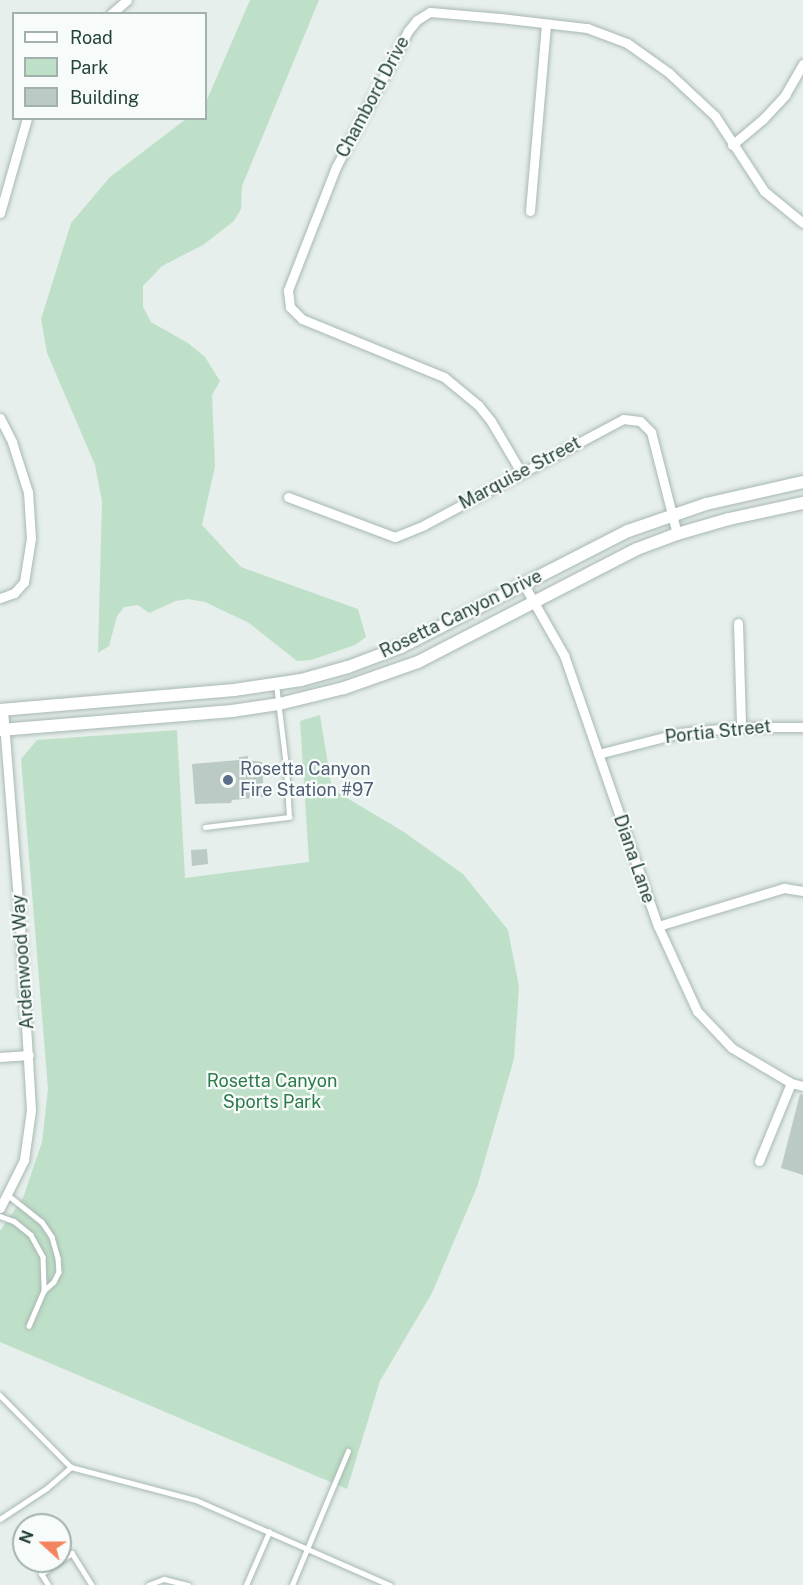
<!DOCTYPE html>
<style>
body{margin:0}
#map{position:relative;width:803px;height:1585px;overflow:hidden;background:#e6efeb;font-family:"Public Sans",sans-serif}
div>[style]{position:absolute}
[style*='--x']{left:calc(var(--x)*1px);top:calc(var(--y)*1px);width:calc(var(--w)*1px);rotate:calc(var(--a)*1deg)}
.green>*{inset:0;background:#bfe0c8}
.building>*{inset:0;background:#bbcac4}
.roads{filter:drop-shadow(0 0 2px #a8b8b2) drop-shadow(0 0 2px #a8b8b2)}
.service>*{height:4.5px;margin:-2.25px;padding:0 2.25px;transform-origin:2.25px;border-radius:2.25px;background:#fff}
.minor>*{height:9px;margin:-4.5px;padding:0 4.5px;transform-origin:4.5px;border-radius:4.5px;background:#fff}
.tertiary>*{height:12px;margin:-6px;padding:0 6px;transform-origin:6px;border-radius:6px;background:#fff}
.dots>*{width:16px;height:16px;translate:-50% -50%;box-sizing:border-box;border:3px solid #f7fbf9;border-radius:50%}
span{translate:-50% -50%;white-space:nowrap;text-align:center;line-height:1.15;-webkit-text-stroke:4.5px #f7fbf9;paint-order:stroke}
.street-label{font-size:18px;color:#24423a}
.service-label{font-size:18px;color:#4e5e75}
.left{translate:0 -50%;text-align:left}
.park-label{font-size:18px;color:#2d7a4b}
.legend{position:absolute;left:12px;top:12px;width:195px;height:108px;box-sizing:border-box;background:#f7fbf9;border:2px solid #a3b1ad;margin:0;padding:8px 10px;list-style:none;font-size:18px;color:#24423a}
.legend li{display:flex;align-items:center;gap:12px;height:30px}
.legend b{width:30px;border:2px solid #a3b1ad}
.north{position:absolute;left:12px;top:1513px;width:60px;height:60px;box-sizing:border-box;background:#f7fbf9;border:2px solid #a3b1ad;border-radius:50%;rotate:291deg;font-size:16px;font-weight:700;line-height:24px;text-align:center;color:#24423a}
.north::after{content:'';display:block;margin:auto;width:21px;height:27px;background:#f4845f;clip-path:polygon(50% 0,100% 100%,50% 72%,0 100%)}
</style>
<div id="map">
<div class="green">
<i style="clip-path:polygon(250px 0,319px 0,242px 186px,241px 209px,234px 221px,203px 245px,162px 266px,143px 286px,143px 307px,151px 322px,188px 343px,205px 357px,220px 381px,212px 395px,215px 466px,202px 525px,241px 567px,358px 609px,366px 637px,355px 645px,311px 660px,297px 661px,249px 623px,205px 602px,188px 599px,176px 601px,149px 613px,138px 605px,124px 607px,117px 616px,109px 646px,98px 653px,102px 501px,95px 465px,47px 353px,41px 319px,71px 223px,110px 177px,186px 119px,206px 118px,206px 102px)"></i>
<i style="clip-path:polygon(320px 715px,332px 789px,404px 832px,463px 874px,508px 930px,519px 987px,514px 1059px,477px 1187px,432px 1293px,380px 1381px,347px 1489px,0 1342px,0 1231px,23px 1198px,42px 1142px,48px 1089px,21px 759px,37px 740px,177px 730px,185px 878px,309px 862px,300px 721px)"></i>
</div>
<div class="building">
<i style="clip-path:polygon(248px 756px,248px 760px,262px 762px,264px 797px,232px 800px,231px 803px,195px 804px,192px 764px,239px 760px,239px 757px)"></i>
<i style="clip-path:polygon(207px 849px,208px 864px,192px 866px,191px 850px)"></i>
<i style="clip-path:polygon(800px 1094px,803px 1095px,803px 1175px,781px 1168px)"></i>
</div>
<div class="roads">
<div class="service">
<i style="--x:205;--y:827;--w:85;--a:-6.8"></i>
<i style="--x:289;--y:817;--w:51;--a:-93.4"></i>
<i style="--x:286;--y:766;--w:83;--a:-97"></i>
<i style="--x:8;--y:1195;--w:43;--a:38.5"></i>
<i style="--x:42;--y:1222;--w:18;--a:56"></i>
<i style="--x:52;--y:1237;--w:22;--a:74"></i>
<i style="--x:58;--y:1258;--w:14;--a:86"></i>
<i style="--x:59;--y:1272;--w:11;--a:117"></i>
<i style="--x:54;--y:1282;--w:13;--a:138"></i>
<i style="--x:0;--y:1216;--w:15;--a:20"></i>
<i style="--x:14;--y:1221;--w:22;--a:39"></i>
<i style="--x:31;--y:1235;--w:25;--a:61"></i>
<i style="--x:43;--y:1257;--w:34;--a:88"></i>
<i style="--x:44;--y:1291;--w:38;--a:113"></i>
<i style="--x:0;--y:1395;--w:101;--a:45.4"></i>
<i style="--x:71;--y:1467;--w:129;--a:14.8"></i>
<i style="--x:196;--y:1500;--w:212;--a:23.7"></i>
<i style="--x:0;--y:1519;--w:56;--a:-33.4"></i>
<i style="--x:47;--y:1488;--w:32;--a:-41"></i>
<i style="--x:60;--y:1561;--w:14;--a:-34"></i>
<i style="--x:72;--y:1553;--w:38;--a:58"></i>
<i style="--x:48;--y:1585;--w:13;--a:-122"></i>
<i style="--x:41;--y:1574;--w:23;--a:-34"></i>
<i style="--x:148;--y:1585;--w:17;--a:-21"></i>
<i style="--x:164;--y:1579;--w:25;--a:14"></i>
<i style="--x:246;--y:1585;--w:58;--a:-66.5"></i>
<i style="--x:292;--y:1585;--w:145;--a:-67.3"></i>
</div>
<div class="minor">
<i style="--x:111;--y:14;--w:21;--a:-41"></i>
<i style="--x:732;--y:145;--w:40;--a:-40"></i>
<i style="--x:763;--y:119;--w:33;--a:-47"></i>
<i style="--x:785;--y:95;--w:36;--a:-60"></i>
<i style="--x:530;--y:211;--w:188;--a:-85.1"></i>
<i style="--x:0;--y:213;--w:99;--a:-74.1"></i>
<i style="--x:0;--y:418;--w:27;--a:63"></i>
<i style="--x:12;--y:442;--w:52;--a:72.3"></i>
<i style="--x:28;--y:492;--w:46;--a:86.3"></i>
<i style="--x:31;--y:538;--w:45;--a:99"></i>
<i style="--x:24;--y:582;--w:15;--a:132"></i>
<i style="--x:14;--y:593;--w:15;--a:160"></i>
<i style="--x:521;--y:472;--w:59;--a:-120.5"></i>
<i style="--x:491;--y:421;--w:21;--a:-129"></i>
<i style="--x:478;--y:405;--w:44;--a:-140.5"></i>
<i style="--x:444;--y:377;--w:153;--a:-157.8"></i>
<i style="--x:302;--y:319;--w:17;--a:-135"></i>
<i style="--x:290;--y:307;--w:17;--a:-97"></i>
<i style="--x:288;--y:290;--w:132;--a:-68.7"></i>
<i style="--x:336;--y:167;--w:154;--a:-62.1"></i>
<i style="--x:408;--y:31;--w:14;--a:-51"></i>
<i style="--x:417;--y:20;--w:15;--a:-32"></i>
<i style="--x:430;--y:12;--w:70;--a:4.9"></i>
<i style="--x:500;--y:18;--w:88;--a:6.6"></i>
<i style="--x:587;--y:28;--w:43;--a:20.6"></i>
<i style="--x:627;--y:43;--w:52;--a:35.5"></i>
<i style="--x:669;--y:73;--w:63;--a:43.1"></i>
<i style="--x:715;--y:116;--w:90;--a:56.8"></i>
<i style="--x:764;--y:191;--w:50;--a:39.4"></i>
<i style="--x:288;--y:497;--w:114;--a:20.5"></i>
<i style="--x:395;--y:537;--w:31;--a:-22"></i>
<i style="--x:424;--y:525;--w:225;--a:-28"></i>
<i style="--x:623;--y:419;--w:17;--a:7"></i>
<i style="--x:640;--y:421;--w:16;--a:45"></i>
<i style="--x:651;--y:432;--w:105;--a:75.7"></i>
<i style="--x:524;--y:585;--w:81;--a:60.3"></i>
<i style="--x:564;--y:655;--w:287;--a:70.9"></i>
<i style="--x:658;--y:926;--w:94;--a:65.4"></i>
<i style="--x:697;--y:1011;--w:51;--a:46.6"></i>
<i style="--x:732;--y:1048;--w:69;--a:30.7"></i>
<i style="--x:791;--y:1083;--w:12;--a:14"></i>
<i style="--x:738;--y:623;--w:104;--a:88.3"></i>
<i style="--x:598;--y:754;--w:85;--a:-14.4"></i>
<i style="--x:680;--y:733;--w:61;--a:-5.6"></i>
<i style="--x:741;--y:727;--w:62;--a:0"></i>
<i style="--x:658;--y:926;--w:132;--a:-16.8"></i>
<i style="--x:784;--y:888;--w:19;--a:9"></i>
<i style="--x:0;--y:1057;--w:29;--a:-4"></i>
<i style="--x:759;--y:1161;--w:84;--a:-67.7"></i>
<i style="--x:0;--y:1208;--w:54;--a:-63.4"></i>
<i style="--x:24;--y:1160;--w:50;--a:-82"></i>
<i style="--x:31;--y:1110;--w:184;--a:-93.4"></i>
<i style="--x:20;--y:926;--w:217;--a:-94.5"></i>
</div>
<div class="tertiary">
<i style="--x:0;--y:710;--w:235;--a:-4.9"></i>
<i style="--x:234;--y:690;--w:68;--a:-8.5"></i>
<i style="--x:301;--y:680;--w:49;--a:-15.5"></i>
<i style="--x:348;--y:667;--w:57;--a:-20.7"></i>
<i style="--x:401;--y:647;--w:255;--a:-27.1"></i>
<i style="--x:628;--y:531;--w:83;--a:-19.1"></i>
<i style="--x:706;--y:504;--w:99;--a:-12.8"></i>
<i style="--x:0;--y:730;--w:233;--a:-4.7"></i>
<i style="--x:232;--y:711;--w:48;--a:-8.5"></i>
<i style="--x:279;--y:704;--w:67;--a:-13.8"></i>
<i style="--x:344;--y:688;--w:78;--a:-19.4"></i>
<i style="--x:418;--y:662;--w:246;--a:-27.3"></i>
<i style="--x:637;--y:549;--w:43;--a:-20.6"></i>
<i style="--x:677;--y:534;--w:54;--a:-16.1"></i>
<i style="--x:729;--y:519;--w:76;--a:-12.2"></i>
</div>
</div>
<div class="dots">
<i style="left:228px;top:780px;background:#5c6f8a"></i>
</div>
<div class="street-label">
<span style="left:373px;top:97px;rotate:-62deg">Chambord Drive</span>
<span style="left:520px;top:473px;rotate:-28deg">Marquise Street</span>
<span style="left:461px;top:614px;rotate:-26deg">Rosetta Canyon Drive</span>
<span style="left:718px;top:732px;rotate:-6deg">Portia Street</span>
<span style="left:634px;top:859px;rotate:71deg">Diana Lane</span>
<span style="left:23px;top:962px;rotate:-94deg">Ardenwood Way</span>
</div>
<div class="service-label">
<span class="left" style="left:240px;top:780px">Rosetta Canyon<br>Fire Station #97</span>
</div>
<div class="park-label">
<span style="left:272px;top:1092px">Rosetta Canyon<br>Sports Park</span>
</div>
<ul class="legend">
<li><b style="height:8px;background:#fff"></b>Road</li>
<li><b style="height:16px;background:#bfe0c8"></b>Park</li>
<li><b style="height:16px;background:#bbcac4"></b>Building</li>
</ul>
<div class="north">N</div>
</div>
